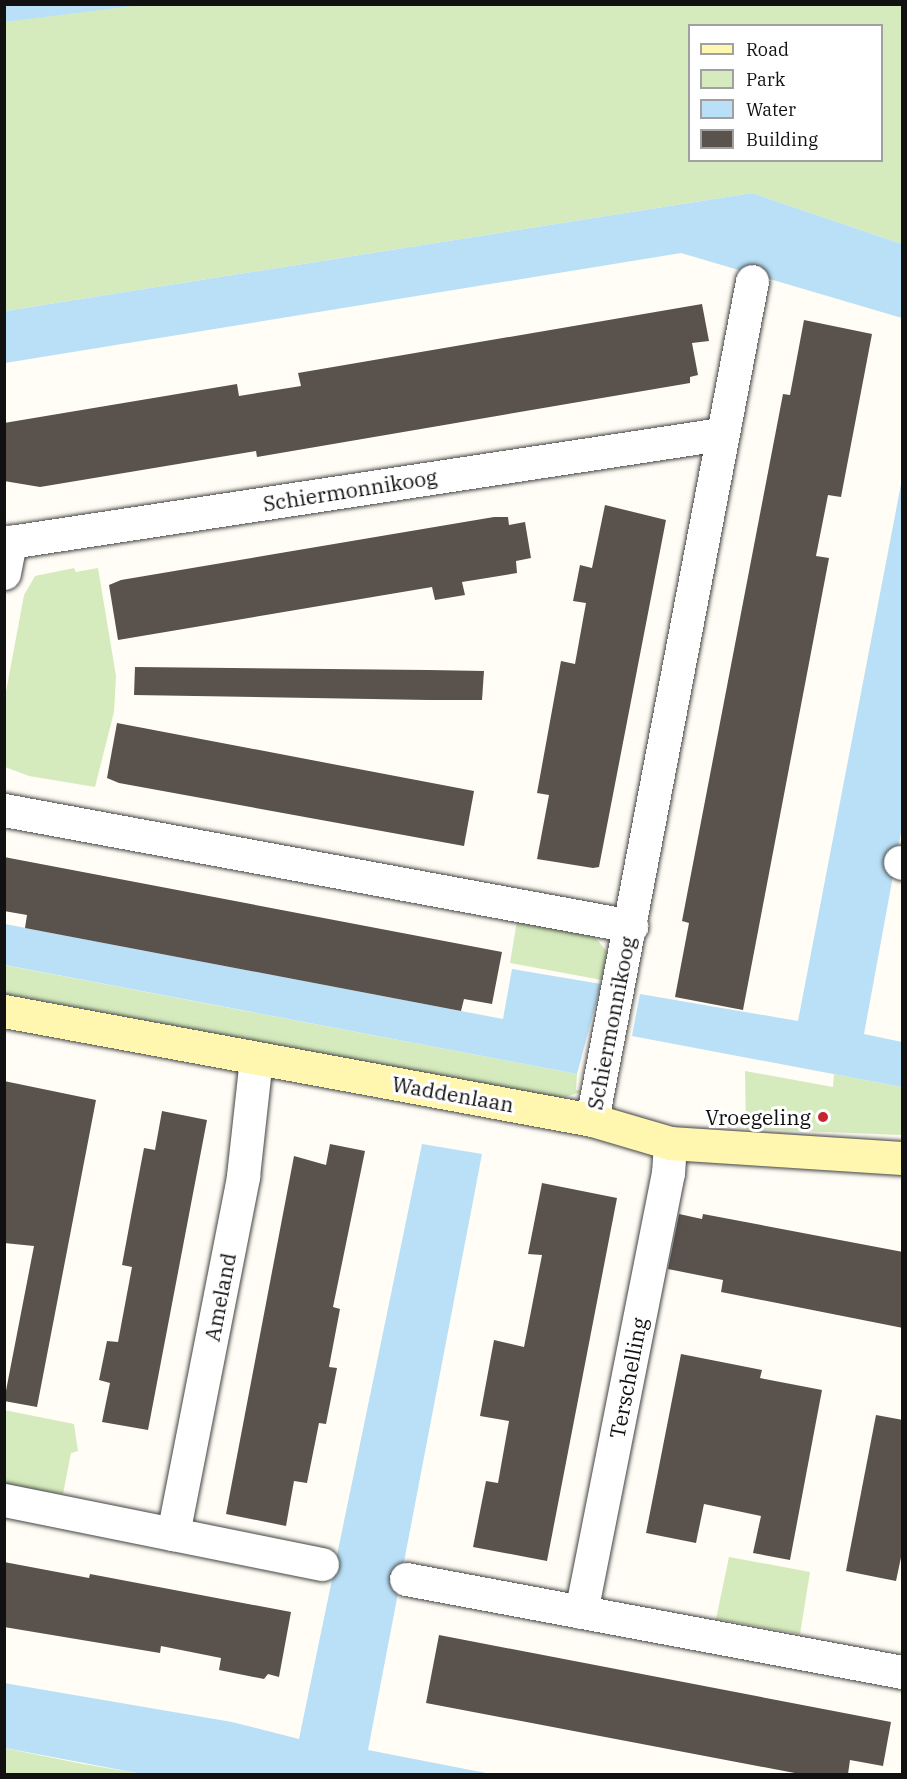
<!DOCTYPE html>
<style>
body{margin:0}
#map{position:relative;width:907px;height:1779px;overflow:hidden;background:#fffdf5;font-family:"IBM Plex Serif",serif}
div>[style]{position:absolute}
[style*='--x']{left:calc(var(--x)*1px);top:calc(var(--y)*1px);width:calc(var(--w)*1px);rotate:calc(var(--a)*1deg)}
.green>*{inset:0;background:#d5ebbd}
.water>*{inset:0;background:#b9e0f7}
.building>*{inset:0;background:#5a524d}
.roads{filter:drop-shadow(0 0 2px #444) drop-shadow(0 0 2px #444)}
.street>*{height:33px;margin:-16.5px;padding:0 16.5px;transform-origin:16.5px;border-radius:16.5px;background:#fff}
.secondary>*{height:33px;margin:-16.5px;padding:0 16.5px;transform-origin:16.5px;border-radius:16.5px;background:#fff6b0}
.dots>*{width:16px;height:16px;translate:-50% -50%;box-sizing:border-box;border:3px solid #fff;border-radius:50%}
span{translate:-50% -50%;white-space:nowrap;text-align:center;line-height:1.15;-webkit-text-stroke:6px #fff;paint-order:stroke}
.street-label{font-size:21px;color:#111}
.poi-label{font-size:21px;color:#111}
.right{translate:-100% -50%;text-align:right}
.frame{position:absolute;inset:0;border:6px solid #111;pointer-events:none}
.legend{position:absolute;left:688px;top:24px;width:195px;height:138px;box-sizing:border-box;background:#fff;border:2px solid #a0a0a0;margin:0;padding:8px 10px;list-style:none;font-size:18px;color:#111}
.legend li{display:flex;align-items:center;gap:12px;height:30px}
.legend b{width:30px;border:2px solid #a0a0a0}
</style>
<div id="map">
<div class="green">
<i style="clip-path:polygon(evenodd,140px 4px,902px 5px,902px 244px,752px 193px,5px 311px,4px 22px,140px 4px,690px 26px,882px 26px,882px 160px,690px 160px,690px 26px)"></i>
<i style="clip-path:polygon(74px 568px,76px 572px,98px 568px,116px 676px,114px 712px,95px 787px,29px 776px,5px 767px,5px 697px,24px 595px,35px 576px)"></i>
<i style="clip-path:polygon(517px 921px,594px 936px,607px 952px,602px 980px,510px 963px)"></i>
<i style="clip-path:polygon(4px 965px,577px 1074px,576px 1090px,584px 1091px,562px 1098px,5px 994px)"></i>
<i style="clip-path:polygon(745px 1071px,833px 1087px,834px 1074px,902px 1087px,902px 1135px,746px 1129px)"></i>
<i style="clip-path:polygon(4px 1410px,74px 1424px,78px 1451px,71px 1453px,63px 1494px,5px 1485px)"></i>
<i style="clip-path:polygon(729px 1557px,810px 1572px,800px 1634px,716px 1619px)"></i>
<i style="clip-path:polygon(4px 1748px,78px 1763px,142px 1774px,5px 1774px)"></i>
</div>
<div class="water">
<i style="clip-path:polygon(5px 4px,140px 4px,140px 5px,5px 22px)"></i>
<i style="clip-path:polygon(752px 193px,902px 244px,902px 318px,681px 253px,5px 363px,5px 311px)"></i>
<i style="clip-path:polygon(902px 479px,902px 827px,864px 1034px,902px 1042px,902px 1087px,632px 1036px,640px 994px,798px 1021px)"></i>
<i style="clip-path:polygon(5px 924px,503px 1019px,512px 969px,601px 984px,577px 1074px,5px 965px)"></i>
<i style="clip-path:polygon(422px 1144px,482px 1154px,368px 1750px,491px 1774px,142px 1774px,5px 1748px,4px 1683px,232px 1722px,299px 1739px)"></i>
</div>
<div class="building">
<i style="clip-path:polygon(702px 304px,709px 341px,692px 343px,698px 375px,690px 377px,690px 383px,257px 457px,256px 451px,40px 487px,4px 481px,4px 423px,237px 384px,239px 396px,301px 386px,298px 373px)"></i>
<i style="clip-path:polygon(804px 320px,872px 334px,841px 497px,828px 495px,816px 556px,829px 558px,743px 1010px,675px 997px,689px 923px,682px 921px,783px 394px,790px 395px)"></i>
<i style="clip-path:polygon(605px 505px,666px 520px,599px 867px,593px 868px,537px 859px,549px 795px,537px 793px,561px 661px,575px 664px,586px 603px,573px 601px,580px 565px,592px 568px)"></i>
<i style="clip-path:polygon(494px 517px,508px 517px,509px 525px,525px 522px,531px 558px,516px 561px,517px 573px,462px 582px,465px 595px,435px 600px,432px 587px,118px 640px,109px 585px,121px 580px)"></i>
<i style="clip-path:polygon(135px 667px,428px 670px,484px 671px,482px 700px,429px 700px,134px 695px)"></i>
<i style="clip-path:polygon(117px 723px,474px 791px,464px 846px,119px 783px,107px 778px)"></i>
<i style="clip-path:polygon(4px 857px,502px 952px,492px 1004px,464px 999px,461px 1011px,25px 928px,27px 915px,4px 911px)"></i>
<i style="clip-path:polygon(4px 1081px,96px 1100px,37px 1407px,4px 1401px,34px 1246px,4px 1243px)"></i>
<i style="clip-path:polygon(162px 1111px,207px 1120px,148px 1430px,102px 1422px,110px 1383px,99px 1380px,107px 1341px,118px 1342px,132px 1267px,122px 1265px,132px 1211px,144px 1148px,155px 1150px)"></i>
<i style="clip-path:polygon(330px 1144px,365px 1151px,333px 1307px,340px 1309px,329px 1367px,337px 1368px,326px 1424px,319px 1423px,307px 1483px,294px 1481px,286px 1526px,226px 1514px,294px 1156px,326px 1165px)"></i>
<i style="clip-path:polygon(542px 1183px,617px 1198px,547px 1561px,473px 1547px,486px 1481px,498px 1483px,509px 1421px,480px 1416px,494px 1340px,524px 1347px,542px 1255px,528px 1254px)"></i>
<i style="clip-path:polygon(679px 1214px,702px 1219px,703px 1214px,903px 1252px,903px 1328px,721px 1292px,723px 1280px,668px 1269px)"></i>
<i style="clip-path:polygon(681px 1354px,762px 1370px,760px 1378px,822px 1390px,790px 1560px,753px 1553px,761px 1516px,704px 1504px,696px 1543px,646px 1533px)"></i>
<i style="clip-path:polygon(876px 1415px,903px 1420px,903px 1548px,896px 1581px,846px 1571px)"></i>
<i style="clip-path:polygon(4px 1562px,89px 1578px,90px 1574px,291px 1612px,279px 1677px,268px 1674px,264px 1679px,219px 1670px,221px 1658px,161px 1646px,160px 1653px,4px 1627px)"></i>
<i style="clip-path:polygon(439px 1635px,891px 1722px,883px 1766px,850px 1760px,848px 1774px,800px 1774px,426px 1703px)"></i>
</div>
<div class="roads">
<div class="street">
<i style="--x:4;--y:573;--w:32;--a:-79"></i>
<i style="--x:10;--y:542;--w:719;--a:-8.64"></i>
<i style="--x:4;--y:810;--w:638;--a:10.48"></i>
<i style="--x:900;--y:862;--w:2;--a:27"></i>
<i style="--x:592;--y:1120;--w:854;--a:-79.2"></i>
<i style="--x:4;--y:1500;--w:172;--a:11.4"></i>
<i style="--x:173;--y:1534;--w:365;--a:-78.9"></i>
<i style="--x:243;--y:1176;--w:118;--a:-83.7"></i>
<i style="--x:173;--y:1534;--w:152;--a:11.4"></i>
<i style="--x:406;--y:1579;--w:505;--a:10.62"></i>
<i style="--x:581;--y:1612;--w:448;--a:-78.8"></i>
<i style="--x:668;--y:1173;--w:30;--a:-86"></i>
</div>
<div class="secondary">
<i style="--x:4;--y:1011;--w:598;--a:10.5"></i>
<i style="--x:592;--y:1120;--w:81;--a:16.4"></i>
<i style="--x:670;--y:1143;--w:232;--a:3.7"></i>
</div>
</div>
<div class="dots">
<i style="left:823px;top:1117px;background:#c4262e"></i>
</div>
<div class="street-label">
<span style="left:350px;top:490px;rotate:-9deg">Schiermonnikoog</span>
<span style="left:611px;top:1023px;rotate:-79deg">Schiermonnikoog</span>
<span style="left:453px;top:1094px;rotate:10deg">Waddenlaan</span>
<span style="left:220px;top:1297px;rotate:-79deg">Ameland</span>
<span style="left:628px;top:1378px;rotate:-79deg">Terschelling</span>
</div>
<div class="poi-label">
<span class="right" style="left:811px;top:1117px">Vroegeling</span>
</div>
<div class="frame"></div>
<ul class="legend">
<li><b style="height:8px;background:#fff6b0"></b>Road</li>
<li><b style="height:16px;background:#d5ebbd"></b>Park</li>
<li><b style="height:16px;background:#b9e0f7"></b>Water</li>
<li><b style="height:16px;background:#5a524d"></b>Building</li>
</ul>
</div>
